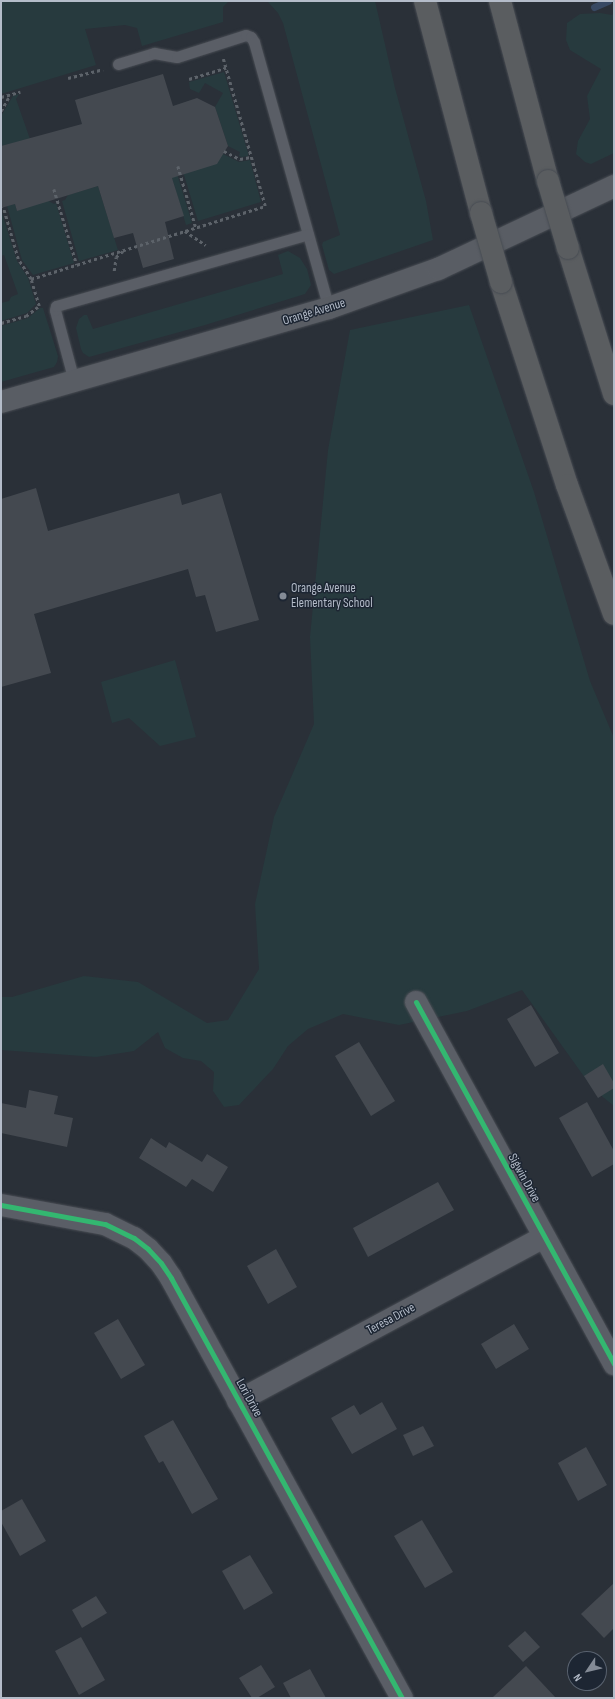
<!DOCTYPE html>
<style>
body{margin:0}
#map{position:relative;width:615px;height:1699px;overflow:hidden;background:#2a3038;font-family:"Sofia Sans Condensed",sans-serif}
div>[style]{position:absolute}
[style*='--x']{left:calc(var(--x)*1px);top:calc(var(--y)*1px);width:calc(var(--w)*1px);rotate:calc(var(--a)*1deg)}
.green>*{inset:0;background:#273a3e}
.stream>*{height:7px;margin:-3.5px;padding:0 3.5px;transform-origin:3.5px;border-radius:3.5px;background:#384963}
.building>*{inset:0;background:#444950}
.path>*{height:2.5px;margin-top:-1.25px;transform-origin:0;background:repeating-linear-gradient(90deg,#5d636a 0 3px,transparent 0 6px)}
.roads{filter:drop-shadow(0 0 1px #484c53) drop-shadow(0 0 1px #484c53)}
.lane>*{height:11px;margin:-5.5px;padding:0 5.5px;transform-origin:5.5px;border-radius:5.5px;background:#5a5e66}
.street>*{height:22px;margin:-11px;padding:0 11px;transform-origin:11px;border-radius:11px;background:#5a5e66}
.secondary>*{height:22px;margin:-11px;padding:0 11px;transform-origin:11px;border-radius:11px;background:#595d64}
.highway>*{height:22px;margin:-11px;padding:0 11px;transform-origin:11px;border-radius:11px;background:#5a5d60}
.bridges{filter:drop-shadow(0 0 1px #474c53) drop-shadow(0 0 1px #474c53)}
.highway-bridge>*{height:22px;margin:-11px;padding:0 11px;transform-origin:11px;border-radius:11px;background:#5a5d60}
.cycleway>*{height:5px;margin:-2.5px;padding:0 2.5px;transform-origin:2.5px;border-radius:2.5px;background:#33b770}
.dots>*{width:11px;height:11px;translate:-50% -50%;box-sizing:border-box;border:2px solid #1d2633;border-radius:50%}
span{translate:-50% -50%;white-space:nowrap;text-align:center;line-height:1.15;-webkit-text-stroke:3px #1d2633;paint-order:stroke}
.street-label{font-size:13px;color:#b4bcc9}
.poi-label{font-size:13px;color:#b4bcc9}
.left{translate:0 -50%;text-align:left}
.frame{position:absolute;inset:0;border:2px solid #b4bcc9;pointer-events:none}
.north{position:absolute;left:567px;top:1651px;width:40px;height:40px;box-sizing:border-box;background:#1d2633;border:1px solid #59626f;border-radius:50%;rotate:235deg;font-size:11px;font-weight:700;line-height:16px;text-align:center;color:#b4bcc9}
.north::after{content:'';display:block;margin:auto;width:14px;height:18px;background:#848b96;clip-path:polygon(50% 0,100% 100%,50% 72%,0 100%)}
</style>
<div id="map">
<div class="green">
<i style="clip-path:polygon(1px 1px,229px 1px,223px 7px,223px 22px,142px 46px,137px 28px,125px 25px,85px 29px,96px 65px,1px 94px)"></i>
<i style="clip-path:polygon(267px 1px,375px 1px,395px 88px,426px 201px,433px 240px,334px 274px,329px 270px,322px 245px,323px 242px,340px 235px,283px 23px,278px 13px)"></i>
<i style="clip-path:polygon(600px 13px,612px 15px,614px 13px,614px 153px,591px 164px,585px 162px,576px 154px,578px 141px,590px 119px,587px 96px,601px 69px,570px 50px,566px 40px,567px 23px,580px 14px)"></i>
<i style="clip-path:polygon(224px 72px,248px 153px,248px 156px,242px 157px,239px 156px,240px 152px,228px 146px,215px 107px,223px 93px,205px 83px,199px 93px,190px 89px,189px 82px)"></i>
<i style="clip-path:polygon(19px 94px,16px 99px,30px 139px,1px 146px,1px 116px,13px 96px)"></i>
<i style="clip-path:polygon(223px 154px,239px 162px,250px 160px,261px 202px,198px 221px,181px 165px)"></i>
<i style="clip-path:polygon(175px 167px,192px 223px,186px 225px,169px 168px)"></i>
<i style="clip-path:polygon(98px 186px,118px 250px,79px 261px,62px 201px,65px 200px,68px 195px)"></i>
<i style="clip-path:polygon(45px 199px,54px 204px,56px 203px,74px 263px,33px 275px,22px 260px,7px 206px,15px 204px,17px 211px)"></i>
<i style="clip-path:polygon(1px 210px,17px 261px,28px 278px,36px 304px,27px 313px,1px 321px,1px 303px,9px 301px,11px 297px,18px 294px,4px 255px,1px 256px)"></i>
<i style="clip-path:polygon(288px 251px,300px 258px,307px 269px,311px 285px,305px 294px,205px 325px,89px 357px,83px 353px,81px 349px,76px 328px,79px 319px,84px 315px,87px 315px,93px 329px,283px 274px,278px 255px)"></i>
<i style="clip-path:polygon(469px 305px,534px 492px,590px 681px,614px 738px,614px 1106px,593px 1089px,522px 990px,467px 1011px,399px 1025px,343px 1014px,308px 1029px,288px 1046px,273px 1069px,239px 1105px,224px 1107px,213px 1091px,214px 1072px,201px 1061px,183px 1058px,165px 1048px,158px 1032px,134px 1051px,96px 1057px,1px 1050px,1px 997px,12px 997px,84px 976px,138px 982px,207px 1023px,228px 1020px,259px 969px,255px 904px,274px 817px,314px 724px,310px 637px,328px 450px,350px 330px)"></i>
<i style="clip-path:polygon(40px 308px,43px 308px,58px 356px,57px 362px,54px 367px,1px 382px,1px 326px,28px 318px)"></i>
<i style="clip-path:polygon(175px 660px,196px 737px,160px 746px,129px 718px,112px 723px,101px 682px)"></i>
</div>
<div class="stream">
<i style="--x:594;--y:7;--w:15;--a:-23"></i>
</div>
<div class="building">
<i style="clip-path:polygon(163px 74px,173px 106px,197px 98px,215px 107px,228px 146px,217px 164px,172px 178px,184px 216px,165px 222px,174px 259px,143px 268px,133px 233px,114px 238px,98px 186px,17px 211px,15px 204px,1px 208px,1px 146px,82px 124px,75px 100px)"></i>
<i style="clip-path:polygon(36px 488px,48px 531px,179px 493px,182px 505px,221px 493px,259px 620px,216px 632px,205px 595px,196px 597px,188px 569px,34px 614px,51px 673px,1px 687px,1px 499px)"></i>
<i style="clip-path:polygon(531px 1005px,559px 1053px,535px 1067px,507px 1019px)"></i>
<i style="clip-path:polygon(359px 1042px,395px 1101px,371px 1116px,335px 1056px)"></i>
<i style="clip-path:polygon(603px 1064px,614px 1083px,614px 1088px,598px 1098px,584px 1076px)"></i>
<i style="clip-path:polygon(29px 1090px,58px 1096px,54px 1114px,73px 1118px,67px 1147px,1px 1133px,1px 1103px,26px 1108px)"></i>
<i style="clip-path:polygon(587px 1102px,614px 1151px,614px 1164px,592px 1177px,559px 1118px)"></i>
<i style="clip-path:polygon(151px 1138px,166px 1148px,169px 1142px,202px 1162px,207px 1154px,228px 1167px,213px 1192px,192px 1179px,186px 1187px,139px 1158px)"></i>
<i style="clip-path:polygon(438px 1182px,454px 1210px,368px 1257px,353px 1228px)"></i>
<i style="clip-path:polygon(276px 1249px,297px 1287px,268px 1304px,247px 1266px)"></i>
<i style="clip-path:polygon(118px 1319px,145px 1365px,121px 1379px,94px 1333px)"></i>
<i style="clip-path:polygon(514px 1324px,529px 1349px,496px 1369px,481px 1344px)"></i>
<i style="clip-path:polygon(382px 1402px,397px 1429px,352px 1454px,331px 1418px,354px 1405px,360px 1415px)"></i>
<i style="clip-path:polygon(173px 1420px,218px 1499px,192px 1514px,163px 1461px,159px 1463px,144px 1436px)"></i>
<i style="clip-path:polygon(423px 1426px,434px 1446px,413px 1456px,403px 1435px)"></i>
<i style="clip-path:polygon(586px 1447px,607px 1485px,578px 1501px,558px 1463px)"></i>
<i style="clip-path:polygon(22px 1499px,46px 1541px,20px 1556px,1px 1522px,1px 1511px)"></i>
<i style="clip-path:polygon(422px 1520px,453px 1572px,425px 1588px,394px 1536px)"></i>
<i style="clip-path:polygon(250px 1555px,273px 1593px,244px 1610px,222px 1571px)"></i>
<i style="clip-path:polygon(614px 1583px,614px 1628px,604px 1638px,581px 1614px)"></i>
<i style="clip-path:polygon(96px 1596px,107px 1613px,82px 1628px,72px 1610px)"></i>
<i style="clip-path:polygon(525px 1631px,540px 1647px,523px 1662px,508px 1646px)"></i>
<i style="clip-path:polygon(81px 1637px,105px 1680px,79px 1695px,55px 1651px)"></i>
<i style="clip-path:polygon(261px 1665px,275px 1687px,257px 1698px,252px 1698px,239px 1678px)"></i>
<i style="clip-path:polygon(526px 1666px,556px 1698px,492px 1698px)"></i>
<i style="clip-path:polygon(310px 1669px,326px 1698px,291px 1698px,283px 1683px)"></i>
</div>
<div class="path">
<i style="--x:68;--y:78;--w:36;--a:-14"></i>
<i style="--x:189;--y:79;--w:39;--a:-17"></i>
<i style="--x:1;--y:97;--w:20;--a:-15"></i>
<i style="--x:1;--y:111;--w:18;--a:-61"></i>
<i style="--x:224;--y:151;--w:18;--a:27"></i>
<i style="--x:240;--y:159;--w:11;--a:-10"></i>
<i style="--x:178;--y:166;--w:65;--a:73.8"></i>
<i style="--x:54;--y:189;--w:79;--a:73.2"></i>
<i style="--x:185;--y:231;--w:25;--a:34"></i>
<i style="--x:114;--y:271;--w:14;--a:-82"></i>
<i style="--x:116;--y:257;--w:9;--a:-41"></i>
<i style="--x:31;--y:279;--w:245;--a:-17.3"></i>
<i style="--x:265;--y:206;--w:153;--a:-105.9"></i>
<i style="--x:1;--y:323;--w:26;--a:-16"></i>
<i style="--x:26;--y:316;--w:16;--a:-38"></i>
<i style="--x:39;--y:306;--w:28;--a:-107"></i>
<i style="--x:31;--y:279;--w:24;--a:-123"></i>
<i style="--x:18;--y:259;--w:54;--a:-106.1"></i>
</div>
<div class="roads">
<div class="lane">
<i style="--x:118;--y:64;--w:38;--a:-17"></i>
<i style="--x:154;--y:53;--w:23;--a:10"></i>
<i style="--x:177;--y:57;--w:72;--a:-17.7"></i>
<i style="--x:246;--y:35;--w:5;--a:22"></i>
<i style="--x:251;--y:37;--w:6;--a:59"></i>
<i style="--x:254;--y:42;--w:276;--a:74.3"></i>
<i style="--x:74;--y:381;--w:73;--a:-105"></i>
<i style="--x:55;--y:310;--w:4;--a:-76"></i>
<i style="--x:56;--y:306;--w:262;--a:-15.9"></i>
</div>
<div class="street">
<i style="--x:416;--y:1002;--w:413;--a:61.3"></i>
<i style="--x:1;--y:1205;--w:106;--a:10.4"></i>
<i style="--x:105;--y:1224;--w:32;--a:26"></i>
<i style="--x:134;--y:1238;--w:18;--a:38"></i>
<i style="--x:148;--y:1249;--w:19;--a:47"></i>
<i style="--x:161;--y:1263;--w:18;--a:56"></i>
<i style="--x:171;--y:1278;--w:479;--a:61.2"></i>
<i style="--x:238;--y:1401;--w:347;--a:-28.2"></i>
</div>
<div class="secondary">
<i style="--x:1;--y:402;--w:341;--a:-16"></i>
<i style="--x:329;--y:308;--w:116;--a:-19.7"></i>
<i style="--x:438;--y:269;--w:195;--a:-25.2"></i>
</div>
<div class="highway">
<i style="--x:425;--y:1;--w:219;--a:75.2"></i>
<i style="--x:500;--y:1;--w:186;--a:75.1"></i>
<i style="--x:568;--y:248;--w:153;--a:72.5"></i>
<i style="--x:501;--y:282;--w:213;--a:72"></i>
<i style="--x:567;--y:485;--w:137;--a:70"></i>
</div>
</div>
<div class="bridges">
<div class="highway-bridge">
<i style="--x:548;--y:181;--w:70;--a:73.4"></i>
<i style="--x:481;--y:213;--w:72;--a:73.8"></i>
</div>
</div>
<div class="cycleway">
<i style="--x:416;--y:1002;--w:413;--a:61.3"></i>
<i style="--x:1;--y:1205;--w:106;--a:10.4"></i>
<i style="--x:105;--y:1224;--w:32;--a:26"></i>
<i style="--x:134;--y:1238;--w:18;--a:38"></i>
<i style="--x:148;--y:1249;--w:19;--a:47"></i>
<i style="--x:161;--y:1263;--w:18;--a:56"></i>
<i style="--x:171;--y:1278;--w:479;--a:61.2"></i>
</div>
<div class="dots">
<i style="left:283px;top:596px;background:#848b96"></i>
</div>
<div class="street-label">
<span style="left:314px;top:312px;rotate:-17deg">Orange Avenue</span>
<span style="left:524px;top:1178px;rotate:61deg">Sigwin Drive</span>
<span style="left:391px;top:1319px;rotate:-28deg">Teresa Drive</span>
<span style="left:249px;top:1398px;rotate:61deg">Lori Drive</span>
</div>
<div class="poi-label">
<span class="left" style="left:291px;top:596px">Orange Avenue<br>Elementary School</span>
</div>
<div class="frame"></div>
<div class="north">N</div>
</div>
